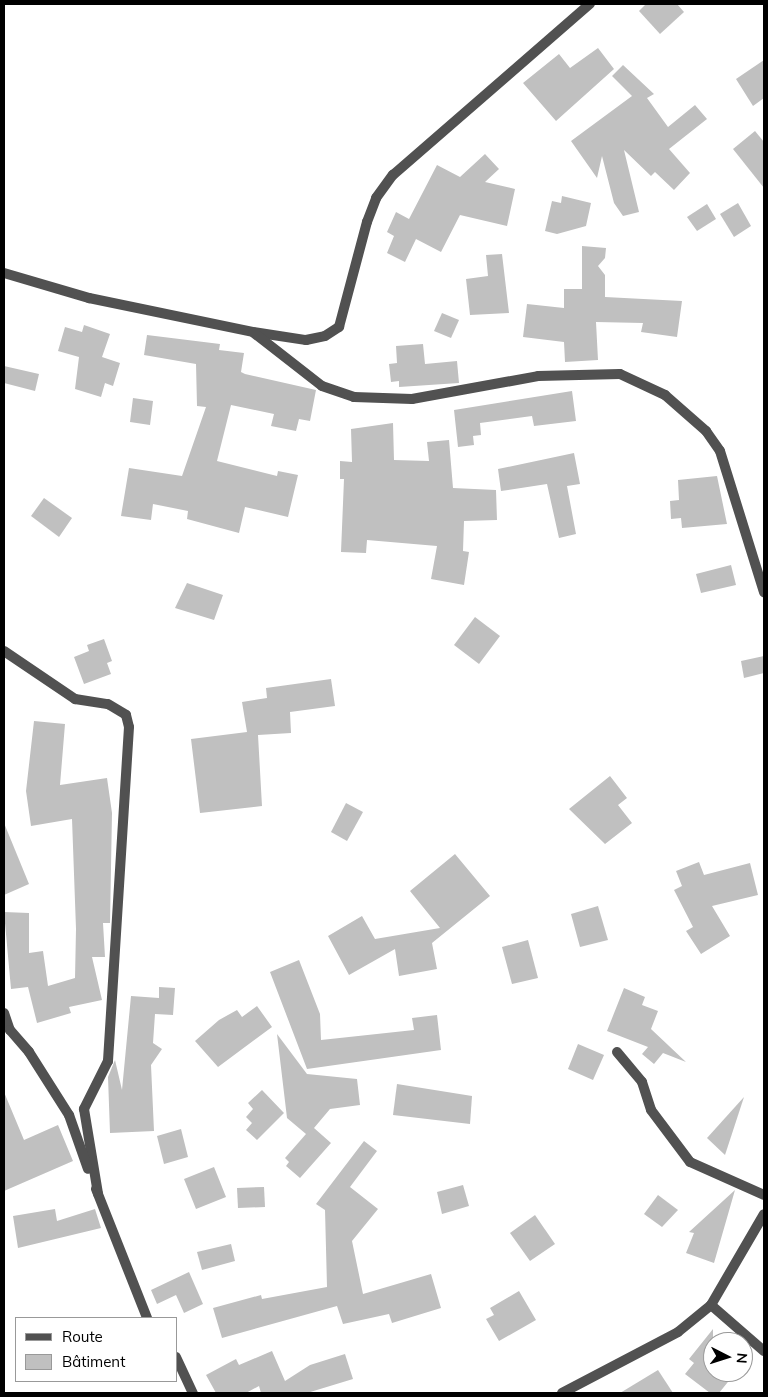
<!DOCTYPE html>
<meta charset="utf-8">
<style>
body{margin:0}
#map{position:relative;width:768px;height:1397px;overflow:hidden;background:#fff;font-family:Mulish,sans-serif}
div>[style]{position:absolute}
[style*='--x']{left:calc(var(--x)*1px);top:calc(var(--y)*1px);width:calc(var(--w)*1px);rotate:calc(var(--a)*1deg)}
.building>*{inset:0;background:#c0c0c0}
.minor>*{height:10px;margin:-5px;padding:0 5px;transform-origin:5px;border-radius:5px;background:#515151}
span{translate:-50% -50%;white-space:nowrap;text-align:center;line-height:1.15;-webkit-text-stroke:4.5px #fff;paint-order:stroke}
.frame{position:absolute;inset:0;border:5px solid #000;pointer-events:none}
.legend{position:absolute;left:15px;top:1317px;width:162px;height:65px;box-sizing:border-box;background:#fff;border:1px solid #999;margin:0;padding:6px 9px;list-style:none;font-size:15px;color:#000}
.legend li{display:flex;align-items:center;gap:10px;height:25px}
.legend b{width:25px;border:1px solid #999}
.north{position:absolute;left:703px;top:1332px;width:50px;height:50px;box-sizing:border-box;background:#fff;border:1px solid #999;border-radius:50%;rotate:95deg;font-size:14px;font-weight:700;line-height:20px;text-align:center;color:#000}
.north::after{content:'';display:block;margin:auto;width:18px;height:22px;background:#000;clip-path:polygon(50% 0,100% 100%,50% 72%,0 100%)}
</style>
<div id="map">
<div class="building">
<i style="clip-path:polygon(646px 4px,677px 4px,684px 12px,660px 34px,639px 11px)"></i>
<i style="clip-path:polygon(598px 48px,614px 69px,556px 121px,523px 83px,559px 54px,570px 68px)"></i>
<i style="clip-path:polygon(764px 60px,764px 98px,753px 106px,736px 79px)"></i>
<i style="clip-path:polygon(623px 65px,654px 94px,647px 98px,668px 127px,695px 105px,707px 119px,669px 149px,690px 173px,674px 190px,655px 172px,651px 176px,624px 150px,639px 212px,623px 216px,614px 203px,602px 156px,597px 178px,571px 141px,632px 96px,612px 76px)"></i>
<i style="clip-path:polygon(755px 131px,764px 142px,764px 188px,733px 149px)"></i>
<i style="clip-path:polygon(485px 154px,499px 169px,485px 182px,515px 189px,507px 226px,460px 215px,441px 252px,416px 239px,405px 262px,387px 253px,394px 236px,387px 232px,396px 212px,409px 219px,437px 165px,460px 177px)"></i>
<i style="clip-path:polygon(562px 196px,591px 203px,586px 226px,557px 234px,545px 231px,552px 201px,561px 203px)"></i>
<i style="clip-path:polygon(738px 203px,751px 226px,734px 237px,720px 214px)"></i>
<i style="clip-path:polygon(707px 204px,716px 219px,697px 231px,687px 217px)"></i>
<i style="clip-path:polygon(582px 246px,606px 248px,605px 258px,598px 266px,605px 275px,605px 297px,682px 301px,677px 337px,641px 332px,643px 323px,596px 322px,598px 360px,565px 362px,564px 342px,523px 337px,527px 304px,564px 308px,564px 289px,582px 289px)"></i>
<i style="clip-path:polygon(502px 254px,509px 313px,470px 315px,466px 279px,488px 276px,486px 255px)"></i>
<i style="clip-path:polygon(442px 313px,459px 320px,451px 338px,434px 331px)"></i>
<i style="clip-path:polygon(84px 325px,110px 334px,102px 357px,120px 363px,113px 386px,105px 383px,101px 397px,75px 389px,79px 357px,58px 351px,65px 327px,82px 332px)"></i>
<i style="clip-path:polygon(147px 335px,220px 344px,219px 350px,244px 353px,241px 372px,245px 374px,316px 390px,310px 421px,299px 419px,296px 431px,271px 426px,274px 414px,231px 405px,217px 461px,277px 476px,278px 471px,298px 475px,288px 517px,245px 507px,239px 533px,187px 519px,188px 511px,153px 504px,151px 520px,121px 516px,129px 468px,182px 476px,206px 407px,197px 406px,196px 364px,144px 355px)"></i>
<i style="clip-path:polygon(423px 344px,425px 364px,457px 361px,459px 383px,399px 387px,399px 381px,391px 382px,389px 364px,397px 363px,396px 346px)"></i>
<i style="clip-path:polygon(4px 366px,39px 374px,35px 391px,4px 383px)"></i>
<i style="clip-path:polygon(572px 391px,576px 421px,534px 426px,532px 416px,480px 423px,481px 435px,473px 436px,474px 445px,458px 447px,454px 410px)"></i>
<i style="clip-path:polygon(133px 398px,153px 401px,150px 425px,130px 422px)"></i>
<i style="clip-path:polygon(393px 423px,394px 460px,429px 461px,427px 442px,449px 440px,453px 488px,496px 490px,497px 520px,464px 521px,463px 551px,469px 552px,464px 585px,431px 579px,437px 546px,367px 540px,366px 553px,341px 552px,344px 479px,340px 479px,340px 461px,352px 462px,351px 429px)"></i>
<i style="clip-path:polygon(574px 453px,580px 484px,567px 486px,576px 534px,559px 538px,547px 484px,501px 491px,498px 469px)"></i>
<i style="clip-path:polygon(717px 476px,727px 524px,682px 528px,681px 518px,671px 519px,670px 501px,679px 500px,678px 480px)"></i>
<i style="clip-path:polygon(44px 498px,72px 518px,59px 537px,31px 516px)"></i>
<i style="clip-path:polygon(731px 565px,736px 585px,701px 593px,696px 574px)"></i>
<i style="clip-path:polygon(187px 583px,223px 595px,214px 620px,175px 608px)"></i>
<i style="clip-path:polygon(475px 617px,500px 636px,479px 664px,454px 645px)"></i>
<i style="clip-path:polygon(104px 639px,112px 661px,107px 663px,111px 674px,84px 684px,74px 657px,89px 651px,87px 645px)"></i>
<i style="clip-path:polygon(764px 656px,764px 673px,744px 678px,741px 661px)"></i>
<i style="clip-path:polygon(331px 679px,335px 706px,290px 712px,291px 733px,258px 735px,262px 806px,200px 813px,191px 739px,247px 732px,242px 702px,267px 698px,266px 688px)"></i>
<i style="clip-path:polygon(34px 721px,65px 724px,60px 785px,107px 778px,112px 813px,110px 923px,103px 923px,105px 957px,92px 957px,102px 1000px,69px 1007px,71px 1013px,37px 1023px,28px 987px,11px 989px,4px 912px,29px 913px,29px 953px,43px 951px,48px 986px,75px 978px,76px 929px,72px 819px,31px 826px,26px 791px)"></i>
<i style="clip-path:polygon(610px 776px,627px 798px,618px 805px,632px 823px,605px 844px,569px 809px)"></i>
<i style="clip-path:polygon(346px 803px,363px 812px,347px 841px,331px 832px)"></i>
<i style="clip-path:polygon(4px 823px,29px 884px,4px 895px)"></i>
<i style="clip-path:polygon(455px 854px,490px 896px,432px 943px,437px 969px,399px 976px,395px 949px,349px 975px,328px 936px,362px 916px,375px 939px,440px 928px,410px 891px)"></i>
<i style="clip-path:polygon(699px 862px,704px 875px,750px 863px,758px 895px,712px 906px,730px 936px,701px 954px,686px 931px,693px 927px,674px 890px,682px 886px,676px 871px)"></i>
<i style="clip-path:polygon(598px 906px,608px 940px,580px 947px,571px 914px)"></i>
<i style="clip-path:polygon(528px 940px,538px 978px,512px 984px,502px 947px)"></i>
<i style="clip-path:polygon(299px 960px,320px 1014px,321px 1040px,414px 1030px,412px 1018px,437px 1015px,441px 1050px,307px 1069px,270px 972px)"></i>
<i style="clip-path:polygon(159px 987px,175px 988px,173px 1015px,155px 1014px,153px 1043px,162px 1049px,151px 1065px,154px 1131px,110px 1133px,108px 1077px,115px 1060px,122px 1090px,131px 996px,159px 998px)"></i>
<i style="clip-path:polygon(624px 988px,645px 997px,642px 1005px,658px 1011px,651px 1029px,686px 1062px,663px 1053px,654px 1064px,642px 1054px,648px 1047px,607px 1031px)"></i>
<i style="clip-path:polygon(257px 1006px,272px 1027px,218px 1067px,195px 1041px,219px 1020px,237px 1010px,242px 1017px)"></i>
<i style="clip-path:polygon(277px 1034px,307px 1074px,357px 1079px,360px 1105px,330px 1109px,314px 1128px,331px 1143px,300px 1178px,286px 1166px,289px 1162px,285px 1158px,306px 1134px,287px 1118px)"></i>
<i style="clip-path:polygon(578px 1044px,604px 1055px,593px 1080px,568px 1069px)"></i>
<i style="clip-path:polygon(397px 1084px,472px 1096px,470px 1124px,393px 1115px)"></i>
<i style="clip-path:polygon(262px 1090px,284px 1113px,257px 1140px,246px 1130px,252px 1123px,246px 1117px,253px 1109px,248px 1103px)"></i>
<i style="clip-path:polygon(4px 1092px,24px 1140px,58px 1125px,73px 1161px,4px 1191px)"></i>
<i style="clip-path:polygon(744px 1097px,725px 1155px,707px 1138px)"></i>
<i style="clip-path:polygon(181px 1129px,188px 1157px,164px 1164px,157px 1136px)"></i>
<i style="clip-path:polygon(364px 1141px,377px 1151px,350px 1187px,378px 1209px,352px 1241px,363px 1294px,431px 1274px,441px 1308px,392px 1323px,389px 1314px,343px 1324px,337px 1306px,222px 1338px,213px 1308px,261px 1295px,262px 1299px,327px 1287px,325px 1210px,316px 1204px)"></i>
<i style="clip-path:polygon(214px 1167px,226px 1197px,196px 1209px,184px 1179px)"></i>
<i style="clip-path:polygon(463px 1185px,469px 1206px,442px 1214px,437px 1192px)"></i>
<i style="clip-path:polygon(264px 1187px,265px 1207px,238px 1208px,237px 1188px)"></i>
<i style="clip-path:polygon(735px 1190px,714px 1263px,686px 1253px,694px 1233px,689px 1232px)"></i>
<i style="clip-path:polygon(658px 1195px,678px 1210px,662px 1227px,644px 1214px)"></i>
<i style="clip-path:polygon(55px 1209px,57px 1221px,95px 1209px,101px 1228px,18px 1248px,13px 1216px)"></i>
<i style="clip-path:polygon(535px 1215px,555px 1244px,530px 1261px,510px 1233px)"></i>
<i style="clip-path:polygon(231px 1244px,235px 1261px,202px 1270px,197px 1252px)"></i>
<i style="clip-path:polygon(189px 1272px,203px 1304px,184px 1313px,176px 1295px,157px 1304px,151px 1290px)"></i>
<i style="clip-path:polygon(519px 1291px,536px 1320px,499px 1341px,486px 1319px,494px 1315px,490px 1308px)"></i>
<i style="clip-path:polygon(713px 1329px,713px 1372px,736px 1372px,719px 1393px,710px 1393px,685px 1374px,694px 1363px,689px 1359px)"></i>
<i style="clip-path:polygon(272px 1351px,285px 1381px,310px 1365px,345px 1354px,353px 1379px,307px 1393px,261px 1393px,259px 1386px,246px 1393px,216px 1393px,206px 1375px,236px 1359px,239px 1365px)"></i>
<i style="clip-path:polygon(658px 1370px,673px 1393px,620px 1393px)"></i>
</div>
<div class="minor">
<i style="--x:4;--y:273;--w:89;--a:16.4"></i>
<i style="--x:89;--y:298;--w:167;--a:11.7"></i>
<i style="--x:253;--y:332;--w:54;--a:8.6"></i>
<i style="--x:306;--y:340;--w:19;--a:-12"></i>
<i style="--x:325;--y:336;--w:17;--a:-33"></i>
<i style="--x:339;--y:327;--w:109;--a:-75.1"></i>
<i style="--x:367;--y:222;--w:26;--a:-69"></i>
<i style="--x:376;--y:198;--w:29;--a:-54"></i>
<i style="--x:393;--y:175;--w:261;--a:-41"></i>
<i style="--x:254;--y:333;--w:86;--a:37.9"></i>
<i style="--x:322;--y:386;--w:34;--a:19"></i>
<i style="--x:354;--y:397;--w:58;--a:2"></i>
<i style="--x:412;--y:399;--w:128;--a:-10.3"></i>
<i style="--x:538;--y:376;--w:82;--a:-1.4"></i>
<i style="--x:620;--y:374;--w:50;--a:25"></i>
<i style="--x:665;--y:395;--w:55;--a:41.3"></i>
<i style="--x:706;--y:431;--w:24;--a:55"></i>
<i style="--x:720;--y:451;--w:148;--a:72.7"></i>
<i style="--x:4;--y:651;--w:86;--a:34.1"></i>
<i style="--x:75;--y:699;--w:33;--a:9"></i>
<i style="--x:108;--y:704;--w:21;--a:31"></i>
<i style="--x:126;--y:715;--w:12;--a:76"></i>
<i style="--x:129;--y:727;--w:335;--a:93.6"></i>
<i style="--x:108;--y:1061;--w:54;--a:116.6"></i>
<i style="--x:84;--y:1109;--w:86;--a:80.6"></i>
<i style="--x:4;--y:1013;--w:18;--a:71"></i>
<i style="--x:10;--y:1030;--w:29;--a:49"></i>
<i style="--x:29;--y:1052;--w:75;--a:57.6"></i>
<i style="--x:69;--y:1115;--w:57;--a:70.6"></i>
<i style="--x:617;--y:1052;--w:39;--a:50"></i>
<i style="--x:642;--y:1082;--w:29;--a:72"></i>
<i style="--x:651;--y:1110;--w:65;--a:53.1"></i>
<i style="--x:690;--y:1162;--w:81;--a:24"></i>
<i style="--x:96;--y:1189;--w:139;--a:68.4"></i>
<i style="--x:711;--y:1305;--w:70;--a:41"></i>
<i style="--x:176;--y:1357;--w:40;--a:65"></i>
<i style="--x:562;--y:1393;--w:131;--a:-27.7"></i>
<i style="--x:678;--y:1332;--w:43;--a:-39.3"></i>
<i style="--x:711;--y:1305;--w:105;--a:-59.8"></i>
</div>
<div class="frame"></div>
<ul class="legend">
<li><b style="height:6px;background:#515151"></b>Route</li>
<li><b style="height:14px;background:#c0c0c0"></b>Bâtiment</li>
</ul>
<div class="north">N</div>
</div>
